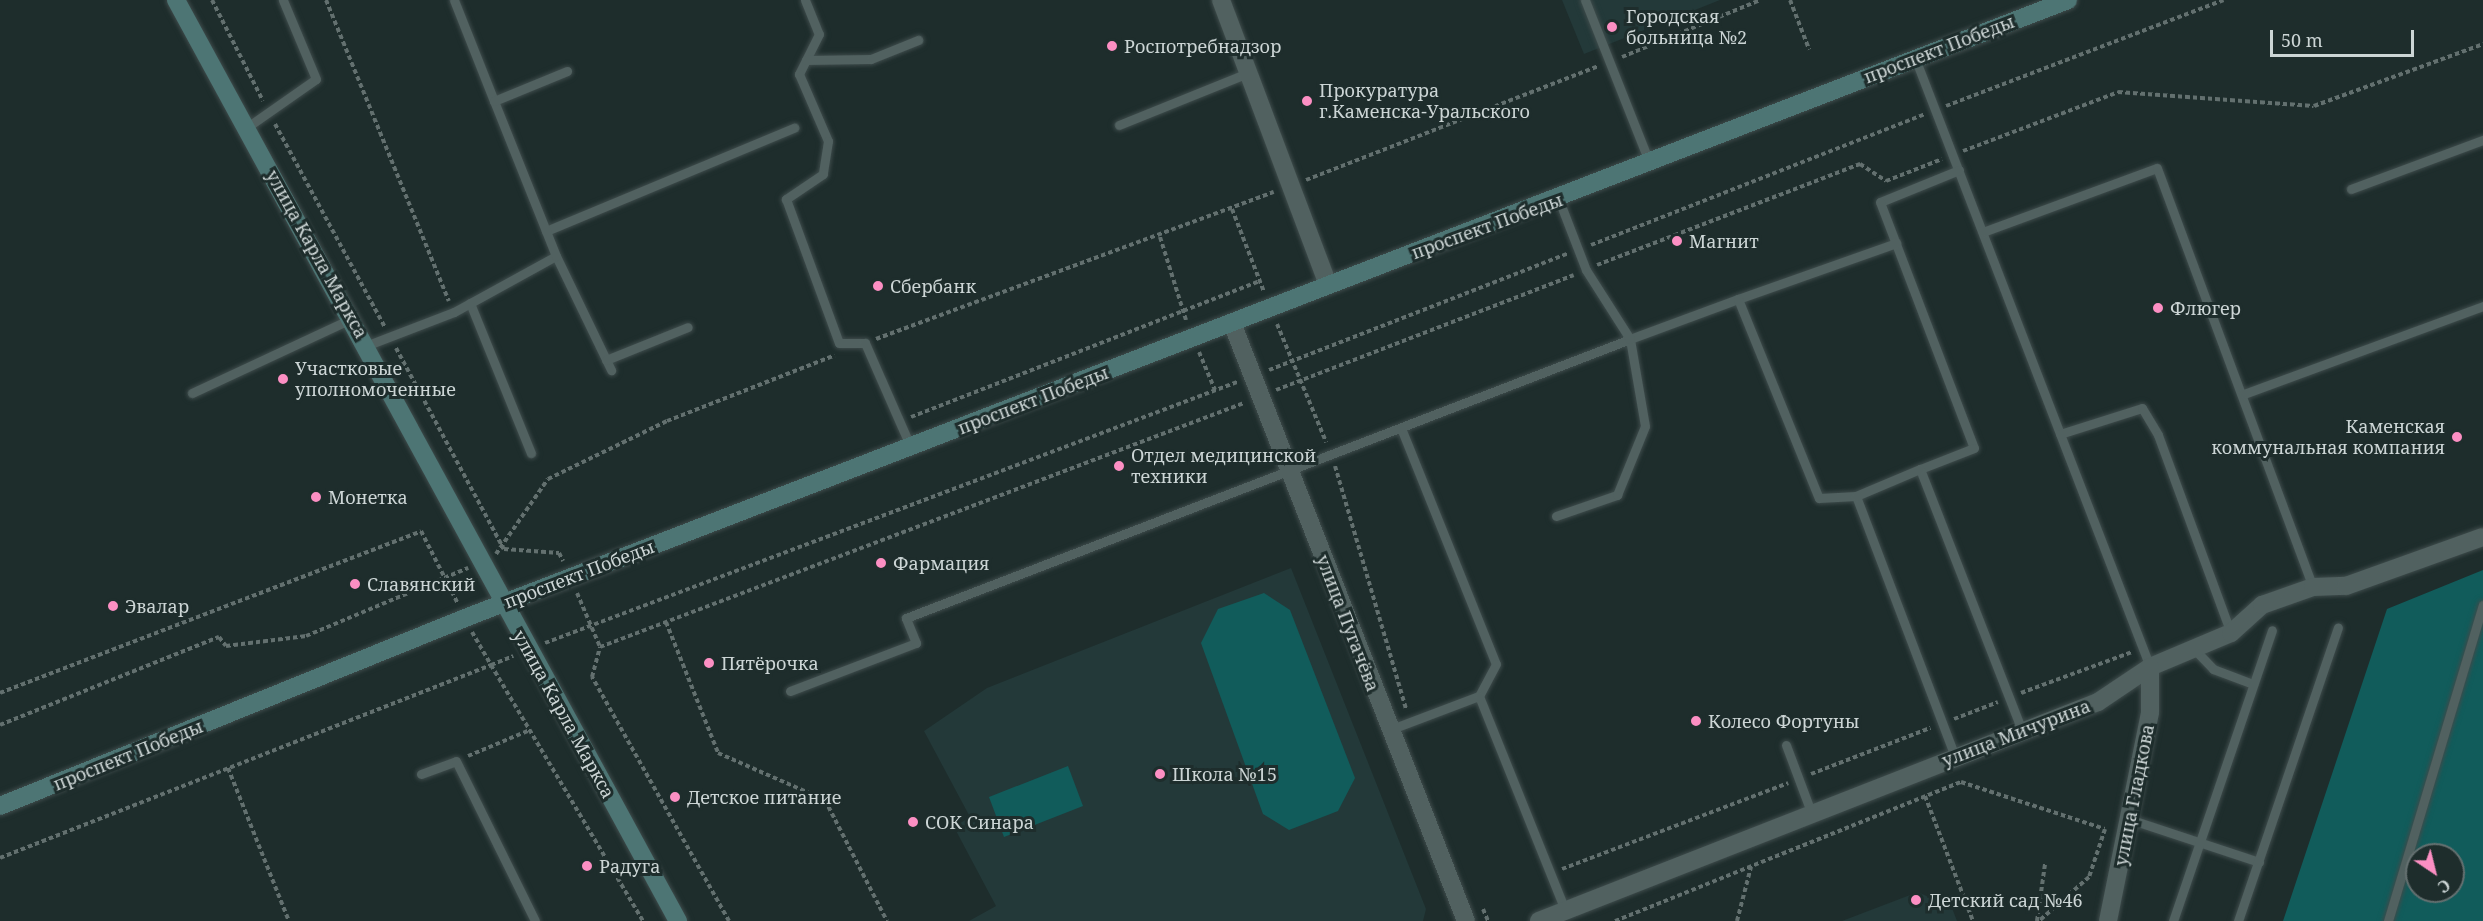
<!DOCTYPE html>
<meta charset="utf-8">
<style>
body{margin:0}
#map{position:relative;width:2483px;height:921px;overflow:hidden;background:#1e2d2c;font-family:"Noto Serif",serif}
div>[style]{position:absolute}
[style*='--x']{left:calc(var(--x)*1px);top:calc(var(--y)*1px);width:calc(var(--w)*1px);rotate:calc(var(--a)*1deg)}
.built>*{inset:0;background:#233939}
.green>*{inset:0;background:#115c5b}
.path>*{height:4px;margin-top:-2px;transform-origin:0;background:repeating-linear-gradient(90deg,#63706f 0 4.5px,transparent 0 7.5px)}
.roads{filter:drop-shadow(0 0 2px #3e4b4b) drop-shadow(0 0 2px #3e4b4b)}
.lane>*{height:9px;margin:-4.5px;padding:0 4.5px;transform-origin:4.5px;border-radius:4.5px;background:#516160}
.street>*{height:18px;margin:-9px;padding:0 9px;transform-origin:9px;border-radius:9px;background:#516160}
.secondary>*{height:18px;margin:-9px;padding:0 9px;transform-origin:9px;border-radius:9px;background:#4d7574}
.dots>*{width:16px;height:16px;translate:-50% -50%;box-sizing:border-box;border:3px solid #1e2d2c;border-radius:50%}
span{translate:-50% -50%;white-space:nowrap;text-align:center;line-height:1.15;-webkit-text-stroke:6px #1e2d2c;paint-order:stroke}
.poi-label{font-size:18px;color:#ccd5d5}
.left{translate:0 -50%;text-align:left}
.right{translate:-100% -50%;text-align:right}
.street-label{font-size:18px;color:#ccd5d5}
.north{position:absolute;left:2405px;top:843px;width:60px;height:60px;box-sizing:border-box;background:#1e2d2c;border:2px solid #647070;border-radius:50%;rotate:145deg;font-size:16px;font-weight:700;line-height:24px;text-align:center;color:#ccd5d5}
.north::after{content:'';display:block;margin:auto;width:21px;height:27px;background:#fc8fc3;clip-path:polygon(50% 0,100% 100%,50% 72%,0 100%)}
.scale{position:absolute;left:2270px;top:30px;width:144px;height:27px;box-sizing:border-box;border:3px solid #ccd5d5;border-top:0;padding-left:8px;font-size:18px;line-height:21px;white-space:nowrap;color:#ccd5d5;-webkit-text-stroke:4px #1e2d2c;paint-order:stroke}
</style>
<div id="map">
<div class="built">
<i style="clip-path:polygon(1562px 0,1720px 0,1584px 54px)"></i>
<i style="clip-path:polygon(1291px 568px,1426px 909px,1423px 921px,969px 921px,996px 906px,954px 827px,970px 817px,924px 731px,987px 688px)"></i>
<i style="clip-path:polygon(1918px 892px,1952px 908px,1957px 921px,1842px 921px)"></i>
</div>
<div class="green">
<i style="clip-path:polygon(evenodd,2483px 570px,2483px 921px,2283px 921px,2387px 609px,2483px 570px,2417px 855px,2453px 855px,2453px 891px,2417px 891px,2417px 855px)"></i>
<i style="clip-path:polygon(1264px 593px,1290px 610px,1355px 778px,1338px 811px,1289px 830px,1263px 814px,1201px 643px,1218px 609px)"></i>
<i style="clip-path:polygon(1068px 766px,1083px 806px,1004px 837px,989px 797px)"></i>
</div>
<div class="path">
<i style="--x:212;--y:0;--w:113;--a:63.2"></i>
<i style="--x:326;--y:0;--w:325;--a:67.8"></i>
<i style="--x:1790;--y:0;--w:53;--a:68.8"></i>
<i style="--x:1622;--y:57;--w:149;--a:-22.4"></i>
<i style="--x:1946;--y:106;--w:297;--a:-20.9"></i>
<i style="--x:275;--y:124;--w:230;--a:61.6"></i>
<i style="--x:1963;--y:151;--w:166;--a:-20.8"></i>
<i style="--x:2118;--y:92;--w:196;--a:4.1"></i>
<i style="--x:2314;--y:106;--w:180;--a:-20.1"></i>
<i style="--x:1306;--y:180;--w:313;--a:-21.3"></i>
<i style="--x:1232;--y:209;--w:89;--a:68.9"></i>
<i style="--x:1160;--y:237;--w:87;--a:72.6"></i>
<i style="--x:1591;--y:245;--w:359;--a:-21.4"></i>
<i style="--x:1597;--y:265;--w:282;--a:-21"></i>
<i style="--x:1860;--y:164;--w:31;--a:33"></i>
<i style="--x:1886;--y:181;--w:60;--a:-21.4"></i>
<i style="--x:1277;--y:324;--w:128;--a:67.4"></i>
<i style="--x:876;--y:339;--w:424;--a:-20.3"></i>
<i style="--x:396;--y:348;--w:228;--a:61.8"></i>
<i style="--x:504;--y:549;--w:55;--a:4.2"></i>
<i style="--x:559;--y:553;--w:9;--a:63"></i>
<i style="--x:1199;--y:352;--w:41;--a:67.2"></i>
<i style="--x:1269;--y:370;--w:320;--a:-21.3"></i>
<i style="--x:1276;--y:390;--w:319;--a:-21.1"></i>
<i style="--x:911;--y:417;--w:374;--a:-21.3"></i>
<i style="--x:1335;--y:466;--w:253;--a:73.7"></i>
<i style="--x:496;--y:554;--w:91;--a:-55.3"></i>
<i style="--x:548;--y:479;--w:132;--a:-26"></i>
<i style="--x:667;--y:421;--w:180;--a:-21.4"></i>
<i style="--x:577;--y:593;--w:59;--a:66.9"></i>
<i style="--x:666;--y:622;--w:141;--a:68.3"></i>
<i style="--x:718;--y:753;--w:117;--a:23.7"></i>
<i style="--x:825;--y:800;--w:136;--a:62.9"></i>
<i style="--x:472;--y:632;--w:38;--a:60"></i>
<i style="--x:491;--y:665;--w:24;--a:-22"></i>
<i style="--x:545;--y:643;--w:740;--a:-20.66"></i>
<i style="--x:0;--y:693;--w:451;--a:-21"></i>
<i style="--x:421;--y:531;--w:82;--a:63.1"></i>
<i style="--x:2021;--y:693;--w:118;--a:-20.3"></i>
<i style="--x:1954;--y:719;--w:47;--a:-21.1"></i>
<i style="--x:0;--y:725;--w:236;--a:-21.9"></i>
<i style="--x:219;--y:637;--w:11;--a:52"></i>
<i style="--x:226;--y:646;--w:81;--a:-7.1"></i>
<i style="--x:306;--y:636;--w:176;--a:-22.8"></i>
<i style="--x:468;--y:756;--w:67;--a:-22.8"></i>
<i style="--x:228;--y:768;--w:165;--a:68.3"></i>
<i style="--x:1811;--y:774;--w:128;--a:-21.1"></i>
<i style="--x:1925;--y:796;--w:134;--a:69"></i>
<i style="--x:0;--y:858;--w:528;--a:-21.46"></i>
<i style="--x:491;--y:665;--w:298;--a:59.3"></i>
<i style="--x:1562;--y:869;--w:242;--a:-20.8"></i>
<i style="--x:1483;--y:909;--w:13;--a:67"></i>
<i style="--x:729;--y:921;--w:280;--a:-119.3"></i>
<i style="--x:592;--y:677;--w:31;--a:-75"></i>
<i style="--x:600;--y:647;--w:689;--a:-20.75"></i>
<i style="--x:1615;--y:921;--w:373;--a:-21.9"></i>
<i style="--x:1961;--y:782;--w:151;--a:18.1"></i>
<i style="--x:2105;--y:829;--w:51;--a:108.4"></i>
<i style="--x:2089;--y:877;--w:67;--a:138.7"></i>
<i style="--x:1737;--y:921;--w:56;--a:-75.5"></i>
<i style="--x:2037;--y:921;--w:58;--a:-82"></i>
</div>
<div class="roads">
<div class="lane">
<i style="--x:454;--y:0;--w:109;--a:68.4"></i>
<i style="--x:805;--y:0;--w:37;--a:68"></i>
<i style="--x:819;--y:34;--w:45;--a:116.6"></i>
<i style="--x:799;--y:74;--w:73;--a:66.6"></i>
<i style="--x:828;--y:141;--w:33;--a:99"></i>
<i style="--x:823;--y:174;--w:45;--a:146"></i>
<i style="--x:786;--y:199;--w:153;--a:69.8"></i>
<i style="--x:839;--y:343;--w:26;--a:0"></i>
<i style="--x:865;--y:343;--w:115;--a:66.3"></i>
<i style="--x:1585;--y:0;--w:174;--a:68.4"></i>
<i style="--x:1915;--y:58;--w:653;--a:68.9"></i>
<i style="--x:806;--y:60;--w:65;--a:-0.9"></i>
<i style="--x:871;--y:59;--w:51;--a:-22"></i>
<i style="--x:1119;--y:125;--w:139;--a:-22"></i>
<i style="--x:246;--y:128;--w:85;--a:-35"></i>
<i style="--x:316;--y:79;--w:86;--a:-112.7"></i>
<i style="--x:1959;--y:170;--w:85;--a:157.9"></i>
<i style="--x:1880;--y:202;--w:263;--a:69.1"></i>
<i style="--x:1974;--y:448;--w:58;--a:158.7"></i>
<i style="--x:1920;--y:469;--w:280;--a:68.7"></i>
<i style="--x:2351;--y:189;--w:141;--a:-20.4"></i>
<i style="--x:546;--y:231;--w:269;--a:-22.6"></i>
<i style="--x:1983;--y:232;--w:185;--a:-20.2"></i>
<i style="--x:2157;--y:168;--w:447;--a:69.6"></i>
<i style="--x:556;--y:256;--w:127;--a:64.2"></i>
<i style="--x:1738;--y:299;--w:168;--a:-19.5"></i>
<i style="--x:470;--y:303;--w:162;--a:67.9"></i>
<i style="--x:368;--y:345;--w:92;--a:-21"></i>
<i style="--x:454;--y:312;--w:116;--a:-28.8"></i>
<i style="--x:556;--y:256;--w:167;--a:-111.8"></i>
<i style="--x:494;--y:101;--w:79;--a:-22.3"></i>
<i style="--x:606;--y:360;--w:88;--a:-21.9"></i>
<i style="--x:192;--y:393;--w:178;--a:-25"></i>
<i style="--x:2244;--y:394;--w:255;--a:-20.2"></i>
<i style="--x:1401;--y:428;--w:254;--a:68.1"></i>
<i style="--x:1496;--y:664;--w:36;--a:118"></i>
<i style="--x:2060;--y:434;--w:86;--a:-17.6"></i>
<i style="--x:2142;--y:408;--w:31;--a:59"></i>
<i style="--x:2158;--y:435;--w:211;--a:69.8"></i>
<i style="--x:1856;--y:496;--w:278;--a:69.2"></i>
<i style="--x:1556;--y:516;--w:65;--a:-19"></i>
<i style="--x:1617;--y:495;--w:74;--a:-67.9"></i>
<i style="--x:1645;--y:426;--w:88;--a:-99.8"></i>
<i style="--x:1630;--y:339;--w:115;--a:-20.3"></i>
<i style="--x:1738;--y:299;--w:215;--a:67.9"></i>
<i style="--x:1819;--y:498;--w:37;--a:-3"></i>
<i style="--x:1856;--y:496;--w:69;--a:-22.9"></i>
<i style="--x:2194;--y:649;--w:28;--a:46"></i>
<i style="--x:2213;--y:669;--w:43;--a:20.6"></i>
<i style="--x:790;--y:691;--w:135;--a:-20.9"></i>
<i style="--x:916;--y:643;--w:27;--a:-112"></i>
<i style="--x:906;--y:618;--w:776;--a:-21.07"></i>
<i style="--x:1630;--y:339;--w:82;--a:-122.5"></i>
<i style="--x:1586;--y:270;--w:75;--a:-111.1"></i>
<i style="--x:1389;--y:730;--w:96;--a:-20.7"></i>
<i style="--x:1479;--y:696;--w:231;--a:68.1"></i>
<i style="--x:1786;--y:745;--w:72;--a:69.5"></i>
<i style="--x:421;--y:774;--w:37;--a:-20"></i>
<i style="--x:456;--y:761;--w:178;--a:63.7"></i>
<i style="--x:2129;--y:819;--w:137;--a:18.3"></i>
<i style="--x:2173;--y:921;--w:307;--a:-71.2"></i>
<i style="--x:2238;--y:921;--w:310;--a:-71.2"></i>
<i style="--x:2388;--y:921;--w:330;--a:-73.3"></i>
</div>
<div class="street">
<i style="--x:1221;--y:0;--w:304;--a:69.4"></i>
<i style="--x:1232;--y:323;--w:642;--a:68.63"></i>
<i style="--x:1539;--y:921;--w:600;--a:-21.39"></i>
<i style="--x:2098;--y:702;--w:63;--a:-33.9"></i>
<i style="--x:2150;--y:667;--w:88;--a:-22.8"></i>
<i style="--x:2231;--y:633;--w:42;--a:-42.1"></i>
<i style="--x:2262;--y:605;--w:54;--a:-19.4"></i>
<i style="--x:2313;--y:587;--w:33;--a:-2"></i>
<i style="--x:2346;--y:586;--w:145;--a:-19.7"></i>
<i style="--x:2108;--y:921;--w:213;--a:-78.6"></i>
<i style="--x:2150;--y:712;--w:45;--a:-90"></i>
</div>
<div class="secondary">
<i style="--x:176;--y:0;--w:1049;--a:61.41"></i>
<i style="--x:0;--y:806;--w:502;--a:-22.01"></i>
<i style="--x:465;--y:618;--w:1718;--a:-21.08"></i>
</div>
</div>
<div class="dots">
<i style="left:1612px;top:27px;background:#fc8fc3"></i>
<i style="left:1112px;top:46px;background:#fc8fc3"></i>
<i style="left:1307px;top:101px;background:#fc8fc3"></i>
<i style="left:1677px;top:241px;background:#fc8fc3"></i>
<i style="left:878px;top:286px;background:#fc8fc3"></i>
<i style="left:2158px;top:308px;background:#fc8fc3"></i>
<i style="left:283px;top:379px;background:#fc8fc3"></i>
<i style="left:2457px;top:437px;background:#fc8fc3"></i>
<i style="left:1119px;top:466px;background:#fc8fc3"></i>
<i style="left:316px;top:497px;background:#fc8fc3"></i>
<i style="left:881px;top:563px;background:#fc8fc3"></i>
<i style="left:355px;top:584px;background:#fc8fc3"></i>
<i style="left:113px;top:606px;background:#fc8fc3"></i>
<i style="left:709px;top:663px;background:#fc8fc3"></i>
<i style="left:1696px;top:721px;background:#fc8fc3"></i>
<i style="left:1160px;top:774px;background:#fc8fc3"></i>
<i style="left:675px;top:797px;background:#fc8fc3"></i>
<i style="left:913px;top:822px;background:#fc8fc3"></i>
<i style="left:587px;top:866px;background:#fc8fc3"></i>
<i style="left:1916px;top:900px;background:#fc8fc3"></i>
</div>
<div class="poi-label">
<span class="left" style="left:1626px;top:27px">Городская<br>больница №2</span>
<span class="left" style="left:1124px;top:46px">Роспотребнадзор</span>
<span class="left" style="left:1319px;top:101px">Прокуратура<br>г.Каменска-Уральского</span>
<span class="left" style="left:1689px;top:241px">Магнит</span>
<span class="left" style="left:890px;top:286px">Сбербанк</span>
<span class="left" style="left:2170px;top:308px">Флюгер</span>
<span class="left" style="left:295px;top:379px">Участковые<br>уполномоченные</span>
<span class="right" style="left:2445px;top:437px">Каменская<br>коммунальная компания</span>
<span class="left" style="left:1131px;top:466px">Отдел медицинской<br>техники</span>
<span class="left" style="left:328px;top:497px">Монетка</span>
<span class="left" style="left:893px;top:563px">Фармация</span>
<span class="left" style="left:367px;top:584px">Славянский</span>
<span class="left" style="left:125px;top:606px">Эвалар</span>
<span class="left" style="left:721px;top:663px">Пятёрочка</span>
<span class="left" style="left:1708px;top:721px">Колесо Фортуны</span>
<span class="left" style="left:1172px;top:774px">Школа №15</span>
<span class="left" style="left:687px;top:797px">Детское питание</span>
<span class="left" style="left:925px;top:822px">СОК Синара</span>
<span class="left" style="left:599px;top:866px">Радуга</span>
<span class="left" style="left:1928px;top:900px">Детский сад №46</span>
</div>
<div class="street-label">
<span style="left:1939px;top:49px;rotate:-21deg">проспект Победы</span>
<span style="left:1487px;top:226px;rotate:-20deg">проспект Победы</span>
<span style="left:317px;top:254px;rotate:61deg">улица Карла Маркса</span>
<span style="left:1033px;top:400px;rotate:-21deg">проспект Победы</span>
<span style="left:579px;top:574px;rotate:-21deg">проспект Победы</span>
<span style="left:1348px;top:623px;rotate:69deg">улица Пугачёва</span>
<span style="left:564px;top:714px;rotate:61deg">улица Карла Маркса</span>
<span style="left:2016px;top:733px;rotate:-21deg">улица Мичурина</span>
<span style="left:128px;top:755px;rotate:-22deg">проспект Победы</span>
<span style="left:2134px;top:795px;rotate:-79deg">улица Гладкова</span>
</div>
<div class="north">С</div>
<div class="scale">50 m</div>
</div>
